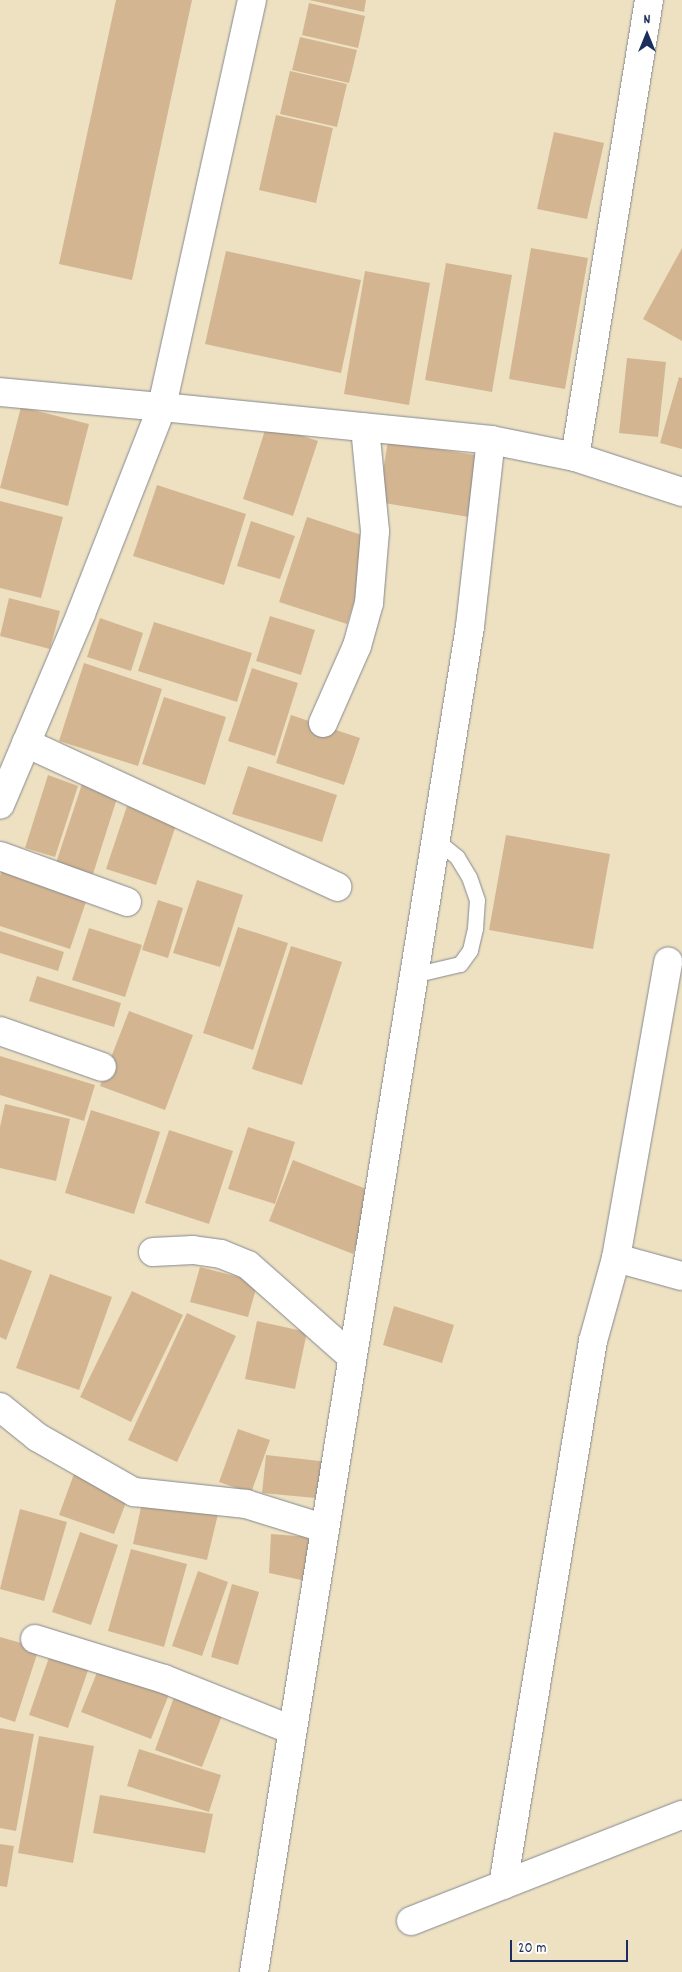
<!DOCTYPE html>
<style>
body{margin:0}
#map{position:relative;width:682px;height:1972px;overflow:hidden;background:#eee1c2;font-family:Dekko,sans-serif}
div>[style]{position:absolute}
[style*='--x']{left:calc(var(--x)*1px);top:calc(var(--y)*1px);width:calc(var(--w)*1px);rotate:calc(var(--a)*1deg)}
.building>*{inset:0;background:#d3b691}
.roads{filter:drop-shadow(0 0 1px #848890) drop-shadow(0 0 1px #848890)}
.service>*{height:15px;margin:-7.5px;padding:0 7.5px;transform-origin:7.5px;border-radius:7.5px;background:#fff}
.minor>*{height:28px;margin:-14px;padding:0 14px;transform-origin:14px;border-radius:14px;background:#fff}
.tertiary>*{height:28px;margin:-14px;padding:0 14px;transform-origin:14px;border-radius:14px;background:#fff}
span{translate:-50% -50%;white-space:nowrap;text-align:center;line-height:1.15;-webkit-text-stroke:4px #fdfcf7;paint-order:stroke}
.north{position:absolute;left:622px;top:10px;width:50px;height:50px;-webkit-text-stroke:4px #fdfcf7;paint-order:stroke;rotate:0deg;font-size:14px;font-weight:700;line-height:20px;text-align:center;color:#1b2f5e}
.north::after{content:'';display:block;margin:auto;width:18px;height:22px;background:#1b2f5e;clip-path:polygon(50% 0,100% 100%,50% 72%,0 100%)}
.scale{position:absolute;left:510px;top:1940px;width:118px;height:22px;box-sizing:border-box;border:2px solid #1b2f5e;border-top:0;padding-left:6px;font-size:15px;line-height:18px;white-space:nowrap;color:#1b2f5e;-webkit-text-stroke:4px #fdfcf7;paint-order:stroke}
</style>
<div id="map">
<div class="building">
<i style="clip-path:polygon(116px 0,192px 0,132px 280px,59px 264px)"></i>
<i style="clip-path:polygon(309px 0,366px 0,364px 12px)"></i>
<i style="clip-path:polygon(309px 3px,365px 16px,358px 48px,302px 35px)"></i>
<i style="clip-path:polygon(300px 37px,357px 50px,349px 83px,292px 70px)"></i>
<i style="clip-path:polygon(290px 71px,347px 84px,337px 127px,280px 114px)"></i>
<i style="clip-path:polygon(276px 115px,333px 128px,316px 203px,259px 190px)"></i>
<i style="clip-path:polygon(554px 132px,604px 143px,587px 219px,537px 209px)"></i>
<i style="clip-path:polygon(531px 248px,588px 258px,565px 389px,509px 379px)"></i>
<i style="clip-path:polygon(682px 248px,682px 341px,643px 319px)"></i>
<i style="clip-path:polygon(226px 251px,361px 280px,341px 373px,205px 344px)"></i>
<i style="clip-path:polygon(446px 263px,512px 275px,492px 392px,425px 380px)"></i>
<i style="clip-path:polygon(365px 271px,430px 283px,409px 405px,344px 394px)"></i>
<i style="clip-path:polygon(627px 358px,666px 362px,658px 437px,619px 433px)"></i>
<i style="clip-path:polygon(679px 377px,682px 378px,682px 449px,660px 443px)"></i>
<i style="clip-path:polygon(21px 407px,89px 424px,68px 506px,0 488px)"></i>
<i style="clip-path:polygon(267px 424px,318px 441px,293px 516px,243px 499px)"></i>
<i style="clip-path:polygon(388px 441px,481px 456px,469px 517px,378px 502px)"></i>
<i style="clip-path:polygon(157px 485px,246px 514px,224px 585px,133px 556px)"></i>
<i style="clip-path:polygon(0 501px,63px 517px,41px 598px,0 588px)"></i>
<i style="clip-path:polygon(307px 517px,374px 539px,347px 624px,279px 602px)"></i>
<i style="clip-path:polygon(251px 521px,295px 536px,280px 579px,237px 566px)"></i>
<i style="clip-path:polygon(9px 598px,60px 611px,50px 649px,0 636px)"></i>
<i style="clip-path:polygon(270px 616px,315px 630px,301px 675px,256px 661px)"></i>
<i style="clip-path:polygon(100px 618px,143px 633px,131px 671px,87px 657px)"></i>
<i style="clip-path:polygon(154px 622px,252px 653px,237px 702px,138px 671px)"></i>
<i style="clip-path:polygon(84px 663px,162px 689px,138px 766px,59px 741px)"></i>
<i style="clip-path:polygon(252px 668px,298px 683px,275px 756px,228px 741px)"></i>
<i style="clip-path:polygon(164px 697px,226px 717px,205px 785px,142px 764px)"></i>
<i style="clip-path:polygon(291px 715px,360px 738px,344px 785px,276px 763px)"></i>
<i style="clip-path:polygon(248px 766px,337px 795px,322px 842px,232px 814px)"></i>
<i style="clip-path:polygon(48px 775px,78px 786px,55px 857px,25px 848px)"></i>
<i style="clip-path:polygon(83px 781px,119px 792px,93px 874px,56px 863px)"></i>
<i style="clip-path:polygon(127px 806px,177px 822px,156px 885px,106px 869px)"></i>
<i style="clip-path:polygon(506px 835px,610px 854px,593px 949px,489px 930px)"></i>
<i style="clip-path:polygon(3px 865px,89px 893px,70px 949px,0 926px,0 876px)"></i>
<i style="clip-path:polygon(197px 880px,243px 895px,220px 967px,173px 953px)"></i>
<i style="clip-path:polygon(158px 900px,183px 908px,168px 958px,142px 950px)"></i>
<i style="clip-path:polygon(238px 927px,288px 943px,253px 1050px,203px 1033px)"></i>
<i style="clip-path:polygon(89px 928px,142px 945px,125px 997px,72px 980px)"></i>
<i style="clip-path:polygon(0 931px,64px 952px,58px 971px,0 953px)"></i>
<i style="clip-path:polygon(291px 946px,342px 962px,302px 1085px,252px 1069px)"></i>
<i style="clip-path:polygon(37px 976px,121px 1003px,114px 1027px,29px 1001px)"></i>
<i style="clip-path:polygon(129px 1011px,193px 1035px,165px 1110px,100px 1086px)"></i>
<i style="clip-path:polygon(0 1056px,95px 1085px,84px 1121px,0 1095px)"></i>
<i style="clip-path:polygon(5px 1104px,70px 1119px,56px 1181px,0 1168px,0 1127px)"></i>
<i style="clip-path:polygon(91px 1110px,160px 1132px,134px 1214px,65px 1193px)"></i>
<i style="clip-path:polygon(248px 1127px,295px 1142px,275px 1204px,228px 1189px)"></i>
<i style="clip-path:polygon(169px 1130px,233px 1151px,209px 1224px,145px 1203px)"></i>
<i style="clip-path:polygon(293px 1160px,374px 1192px,353px 1254px,269px 1221px)"></i>
<i style="clip-path:polygon(0 1259px,32px 1271px,6px 1340px,0 1337px)"></i>
<i style="clip-path:polygon(200px 1267px,258px 1282px,248px 1317px,190px 1302px)"></i>
<i style="clip-path:polygon(50px 1274px,112px 1297px,79px 1390px,16px 1368px)"></i>
<i style="clip-path:polygon(132px 1291px,183px 1315px,131px 1422px,80px 1397px)"></i>
<i style="clip-path:polygon(394px 1306px,454px 1325px,442px 1363px,383px 1345px)"></i>
<i style="clip-path:polygon(187px 1313px,236px 1336px,177px 1462px,128px 1440px)"></i>
<i style="clip-path:polygon(257px 1321px,307px 1332px,295px 1389px,245px 1379px)"></i>
<i style="clip-path:polygon(238px 1429px,270px 1440px,251px 1493px,219px 1482px)"></i>
<i style="clip-path:polygon(266px 1455px,329px 1462px,326px 1499px,262px 1493px)"></i>
<i style="clip-path:polygon(75px 1471px,130px 1492px,114px 1534px,59px 1515px)"></i>
<i style="clip-path:polygon(143px 1498px,218px 1514px,207px 1560px,133px 1544px)"></i>
<i style="clip-path:polygon(20px 1509px,67px 1522px,44px 1601px,0 1589px)"></i>
<i style="clip-path:polygon(80px 1532px,118px 1545px,91px 1625px,52px 1612px)"></i>
<i style="clip-path:polygon(271px 1534px,310px 1537px,306px 1581px,269px 1573px)"></i>
<i style="clip-path:polygon(131px 1549px,187px 1564px,164px 1647px,108px 1631px)"></i>
<i style="clip-path:polygon(198px 1571px,228px 1582px,202px 1656px,172px 1646px)"></i>
<i style="clip-path:polygon(232px 1584px,259px 1592px,238px 1665px,211px 1657px)"></i>
<i style="clip-path:polygon(0 1637px,39px 1648px,15px 1722px,0 1717px)"></i>
<i style="clip-path:polygon(53px 1646px,92px 1659px,68px 1728px,29px 1715px)"></i>
<i style="clip-path:polygon(100px 1665px,172px 1687px,151px 1739px,81px 1712px)"></i>
<i style="clip-path:polygon(178px 1686px,225px 1708px,202px 1767px,155px 1750px)"></i>
<i style="clip-path:polygon(0 1728px,34px 1734px,16px 1831px,0 1828px)"></i>
<i style="clip-path:polygon(39px 1736px,94px 1746px,73px 1863px,18px 1853px)"></i>
<i style="clip-path:polygon(139px 1749px,221px 1775px,209px 1812px,127px 1786px)"></i>
<i style="clip-path:polygon(100px 1795px,213px 1814px,205px 1853px,93px 1833px)"></i>
<i style="clip-path:polygon(0 1844px,14px 1846px,7px 1887px,0 1886px)"></i>
</div>
<div class="roads">
<div class="service">
<i style="--x:413;--y:975;--w:48;--a:-13.2"></i>
<i style="--x:460;--y:964;--w:17;--a:-54"></i>
<i style="--x:470;--y:950;--w:23;--a:-77"></i>
<i style="--x:475;--y:928;--w:28;--a:-86"></i>
<i style="--x:477;--y:900;--w:24;--a:-109"></i>
<i style="--x:469;--y:877;--w:23;--a:-121"></i>
<i style="--x:457;--y:857;--w:28;--a:-141"></i>
</div>
<div class="minor">
<i style="--x:252;--y:0;--w:417;--a:102.5"></i>
<i style="--x:162;--y:407;--w:331;--a:5.7"></i>
<i style="--x:491;--y:440;--w:86;--a:11.4"></i>
<i style="--x:575;--y:457;--w:113;--a:18.1"></i>
<i style="--x:575;--y:457;--w:463;--a:-80.8"></i>
<i style="--x:323;--y:723;--w:84;--a:-66.2"></i>
<i style="--x:357;--y:646;--w:45;--a:-74.4"></i>
<i style="--x:369;--y:603;--w:72;--a:-85.2"></i>
<i style="--x:375;--y:531;--w:104;--a:-95.5"></i>
<i style="--x:26;--y:743;--w:343;--a:24.8"></i>
<i style="--x:0;--y:856;--w:135;--a:19.9"></i>
<i style="--x:0;--y:1031;--w:108;--a:19.4"></i>
<i style="--x:153;--y:1252;--w:40;--a:-2.9"></i>
<i style="--x:193;--y:1250;--w:28;--a:8"></i>
<i style="--x:221;--y:1254;--w:29;--a:22"></i>
<i style="--x:248;--y:1265;--w:137;--a:41.5"></i>
<i style="--x:616;--y:1258;--w:68;--a:15.3"></i>
<i style="--x:0;--y:1407;--w:48;--a:39"></i>
<i style="--x:37;--y:1437;--w:112;--a:29.6"></i>
<i style="--x:134;--y:1492;--w:113;--a:6.1"></i>
<i style="--x:246;--y:1504;--w:81;--a:17.3"></i>
<i style="--x:35;--y:1639;--w:135;--a:17.2"></i>
<i style="--x:164;--y:1679;--w:138;--a:21.7"></i>
<i style="--x:503;--y:1885;--w:551;--a:-80.61"></i>
<i style="--x:593;--y:1341;--w:86;--a:-74.5"></i>
<i style="--x:616;--y:1258;--w:301;--a:-80"></i>
<i style="--x:411;--y:1921;--w:291;--a:-21.4"></i>
<i style="--x:254;--y:1972;--w:1363;--a:-80.88"></i>
<i style="--x:470;--y:626;--w:187;--a:-83.6"></i>
</div>
<div class="tertiary">
<i style="--x:0;--y:392;--w:163;--a:5.3"></i>
<i style="--x:162;--y:407;--w:222;--a:111.4"></i>
<i style="--x:81;--y:614;--w:207;--a:113"></i>
</div>
</div>
<div class="north">N</div>
<div class="scale">20 m</div>
</div>
